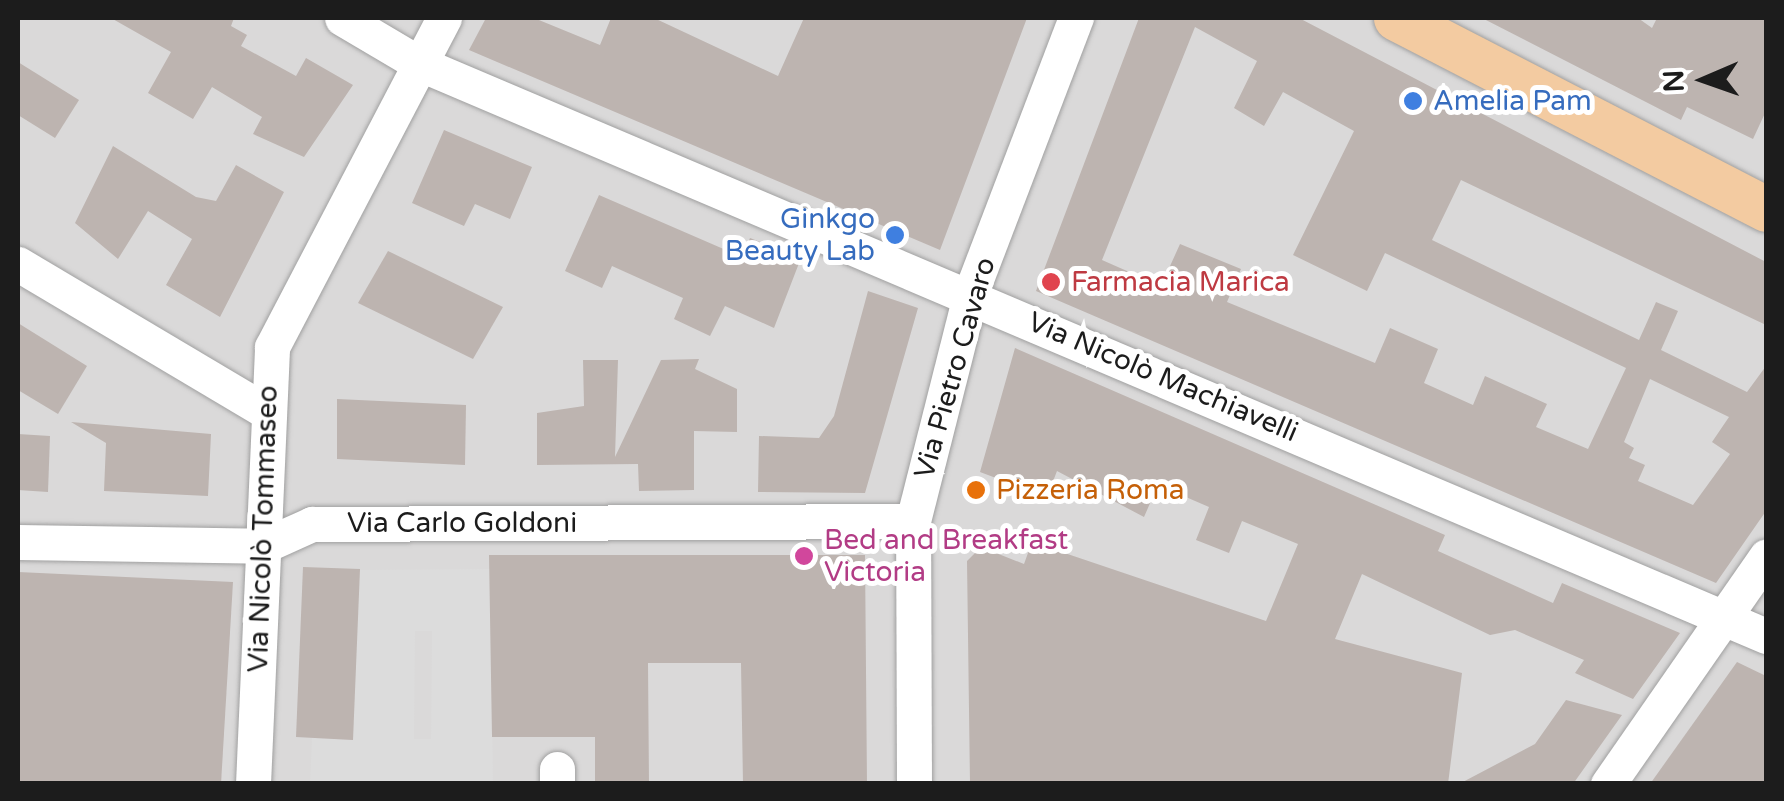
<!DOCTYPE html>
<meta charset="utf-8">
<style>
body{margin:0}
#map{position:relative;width:1784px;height:801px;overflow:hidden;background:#ede9e3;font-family:"Varela Round",sans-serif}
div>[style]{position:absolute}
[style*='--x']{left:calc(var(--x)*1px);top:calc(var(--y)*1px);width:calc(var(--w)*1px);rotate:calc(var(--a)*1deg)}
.residential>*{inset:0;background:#dad9d9}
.parking>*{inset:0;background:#dcdcdc}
.building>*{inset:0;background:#bdb4b0}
.roads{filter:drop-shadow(0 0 2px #a0a0a0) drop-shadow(0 0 2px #a0a0a0)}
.minor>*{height:35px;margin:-17.5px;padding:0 17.5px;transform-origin:17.5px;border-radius:17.5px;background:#fff}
.major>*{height:45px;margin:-22.5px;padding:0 22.5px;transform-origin:22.5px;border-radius:22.5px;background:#f3cba1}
.dots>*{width:28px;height:28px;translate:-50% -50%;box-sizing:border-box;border:5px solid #fff;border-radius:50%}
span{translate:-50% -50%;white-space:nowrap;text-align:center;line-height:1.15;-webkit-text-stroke:10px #fff;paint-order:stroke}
.shop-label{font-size:28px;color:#366cbe}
.left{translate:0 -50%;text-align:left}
.right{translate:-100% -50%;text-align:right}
.health-label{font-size:28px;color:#be3a42}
.street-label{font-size:28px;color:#1c1c1c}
.food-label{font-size:28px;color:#c56008}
.hotel-label{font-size:28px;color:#b23c85}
.frame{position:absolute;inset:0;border:20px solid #1c1c1c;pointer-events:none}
.north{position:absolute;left:1654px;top:30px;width:100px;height:100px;-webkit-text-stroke:8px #fff;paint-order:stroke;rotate:268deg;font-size:28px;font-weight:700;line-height:40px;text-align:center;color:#1c1c1c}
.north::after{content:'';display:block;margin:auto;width:35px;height:45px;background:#1c1c1c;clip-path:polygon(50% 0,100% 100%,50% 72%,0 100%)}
</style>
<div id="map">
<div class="residential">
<i style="clip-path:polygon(18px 18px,1766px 18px,1766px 783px,18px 783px)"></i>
</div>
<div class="parking">
<i style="clip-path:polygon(evenodd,490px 569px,493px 783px,310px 784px,312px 738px,352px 740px,359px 570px,490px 569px,415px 631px,432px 631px,431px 739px,414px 739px,415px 631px)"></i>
</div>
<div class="building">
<i style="clip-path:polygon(111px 18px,234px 18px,231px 26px,247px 35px,241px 46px,296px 76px,306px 58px,353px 85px,304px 157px,253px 134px,262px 117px,212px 87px,193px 119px,148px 93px,171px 52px)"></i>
<i style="clip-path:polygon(486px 18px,534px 18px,600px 45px,611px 18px,654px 18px,778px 76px,804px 18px,1027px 18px,940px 250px,469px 50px)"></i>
<i style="clip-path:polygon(evenodd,1139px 18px,1299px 18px,1766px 262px,1766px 325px,1461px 180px,1432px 240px,1639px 340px,1656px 302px,1678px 311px,1661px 350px,1747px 392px,1766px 366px,1766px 511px,1716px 583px,1036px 291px,1139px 18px,1195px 27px,1257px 61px,1234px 108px,1264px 126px,1283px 92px,1354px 131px,1293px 255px,1367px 291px,1385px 253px,1626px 368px,1588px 449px,1536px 427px,1547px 404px,1485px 376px,1473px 405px,1424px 383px,1438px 349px,1390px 328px,1375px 363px,1227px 302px,1241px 269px,1180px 244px,1161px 286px,1102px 260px,1195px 27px,1139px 18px,1650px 379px,1729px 417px,1712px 442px,1730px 454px,1693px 505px,1638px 481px,1645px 465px,1629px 458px,1634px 448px,1624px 442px,1650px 379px)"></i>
<i style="clip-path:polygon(1482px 18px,1638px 18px,1652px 28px,1657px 18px,1766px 18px,1766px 111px,1753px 139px,1687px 107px,1681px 120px)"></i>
<i style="clip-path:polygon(18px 62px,79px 100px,55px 138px,18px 115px)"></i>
<i style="clip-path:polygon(444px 130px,532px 167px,510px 219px,475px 204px,464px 226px,412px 203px)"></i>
<i style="clip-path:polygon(113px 146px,196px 197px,216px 201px,236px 165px,284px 192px,220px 317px,166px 285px,192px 239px,148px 211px,118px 259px,75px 223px)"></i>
<i style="clip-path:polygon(599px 195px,742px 257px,750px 238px,801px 258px,774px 328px,725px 306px,710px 336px,674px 319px,683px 298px,612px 266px,602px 288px,565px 271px)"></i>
<i style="clip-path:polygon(388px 251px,503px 307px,473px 359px,358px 303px)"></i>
<i style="clip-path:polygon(868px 291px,918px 308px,865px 493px,758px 492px,759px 436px,819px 438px,834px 416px)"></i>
<i style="clip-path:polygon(18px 323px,87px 366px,58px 414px,18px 390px)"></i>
<i style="clip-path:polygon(1015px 348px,1445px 535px,1438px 551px,1553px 603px,1562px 583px,1680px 633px,1633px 699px,1575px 673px,1584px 660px,1515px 630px,1490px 635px,1362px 574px,1335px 639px,1462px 673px,1448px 784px,970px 784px,967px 561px,981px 547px,1024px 564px,1032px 542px,1266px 621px,1298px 544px,1242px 521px,1229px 553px,1196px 540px,1209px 507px,1158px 485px,1144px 517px,1057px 471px,1047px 497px,980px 472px)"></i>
<i style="clip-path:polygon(699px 359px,695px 369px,737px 389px,737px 432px,694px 431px,694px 490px,639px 491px,638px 464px,537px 465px,537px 413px,584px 406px,583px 360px,618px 360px,615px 457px,661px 360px)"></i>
<i style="clip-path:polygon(337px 399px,466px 405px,465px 465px,337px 459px)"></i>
<i style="clip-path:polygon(71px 422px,211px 434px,208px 496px,104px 491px,106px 443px)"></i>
<i style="clip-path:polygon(18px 434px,50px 436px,48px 492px,18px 490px)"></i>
<i style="clip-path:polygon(489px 555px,865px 555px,867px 784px,743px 784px,741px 663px,648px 663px,649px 784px,595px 784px,595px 737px,492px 737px)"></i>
<i style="clip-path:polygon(303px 567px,360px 569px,353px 740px,296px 737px)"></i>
<i style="clip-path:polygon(18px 572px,233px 582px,221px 784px,18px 784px)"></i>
<i style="clip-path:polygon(1737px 662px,1766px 676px,1766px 784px,1650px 784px)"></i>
<i style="clip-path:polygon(1566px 700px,1622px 715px,1573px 784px,1459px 784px,1535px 744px)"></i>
</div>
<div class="roads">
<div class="minor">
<i style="--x:342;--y:18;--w:88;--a:30.6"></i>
<i style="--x:418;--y:63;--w:1465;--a:23.03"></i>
<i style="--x:18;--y:264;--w:286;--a:30.7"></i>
<i style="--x:18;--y:542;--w:245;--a:0.9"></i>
<i style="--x:263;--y:546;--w:54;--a:-24.2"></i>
<i style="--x:312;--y:524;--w:601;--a:-0.29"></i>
<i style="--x:557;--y:769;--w:15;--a:90"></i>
<i style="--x:253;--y:784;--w:437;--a:-87.5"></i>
<i style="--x:272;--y:347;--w:371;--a:-62.4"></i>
<i style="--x:914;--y:784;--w:263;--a:-90.2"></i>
<i style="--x:913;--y:521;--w:233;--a:-75.8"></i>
<i style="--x:970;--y:295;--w:297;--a:-69.1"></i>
<i style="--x:1608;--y:784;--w:277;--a:-55.2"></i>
</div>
<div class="major">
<i style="--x:1396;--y:18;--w:416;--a:27.3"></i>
</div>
</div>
<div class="dots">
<i style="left:1413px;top:101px;background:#3f7fe0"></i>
<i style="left:895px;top:235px;background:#3f7fe0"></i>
<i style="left:1051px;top:282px;background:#e0444e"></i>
<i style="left:976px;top:490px;background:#e8710a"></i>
<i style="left:804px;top:556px;background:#d1479c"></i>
</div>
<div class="shop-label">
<span class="left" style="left:1433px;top:101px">Amelia Pam</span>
<span class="right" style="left:875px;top:235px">Ginkgo<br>Beauty Lab</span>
</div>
<div class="health-label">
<span class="left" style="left:1071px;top:282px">Farmacia Marica</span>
</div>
<div class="street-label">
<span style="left:955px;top:368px;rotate:-74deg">Via Pietro Cavaro</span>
<span style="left:1163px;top:377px;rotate:23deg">Via Nicolò Machiavelli</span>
<span style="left:462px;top:523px">Via Carlo Goldoni</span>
<span style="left:263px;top:529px;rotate:-88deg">Via Nicolò Tommaseo</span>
</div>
<div class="food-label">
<span class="left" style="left:996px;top:490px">Pizzeria Roma</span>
</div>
<div class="hotel-label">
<span class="left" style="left:824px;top:556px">Bed and Breakfast<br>Victoria</span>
</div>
<div class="frame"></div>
<div class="north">N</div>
</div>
